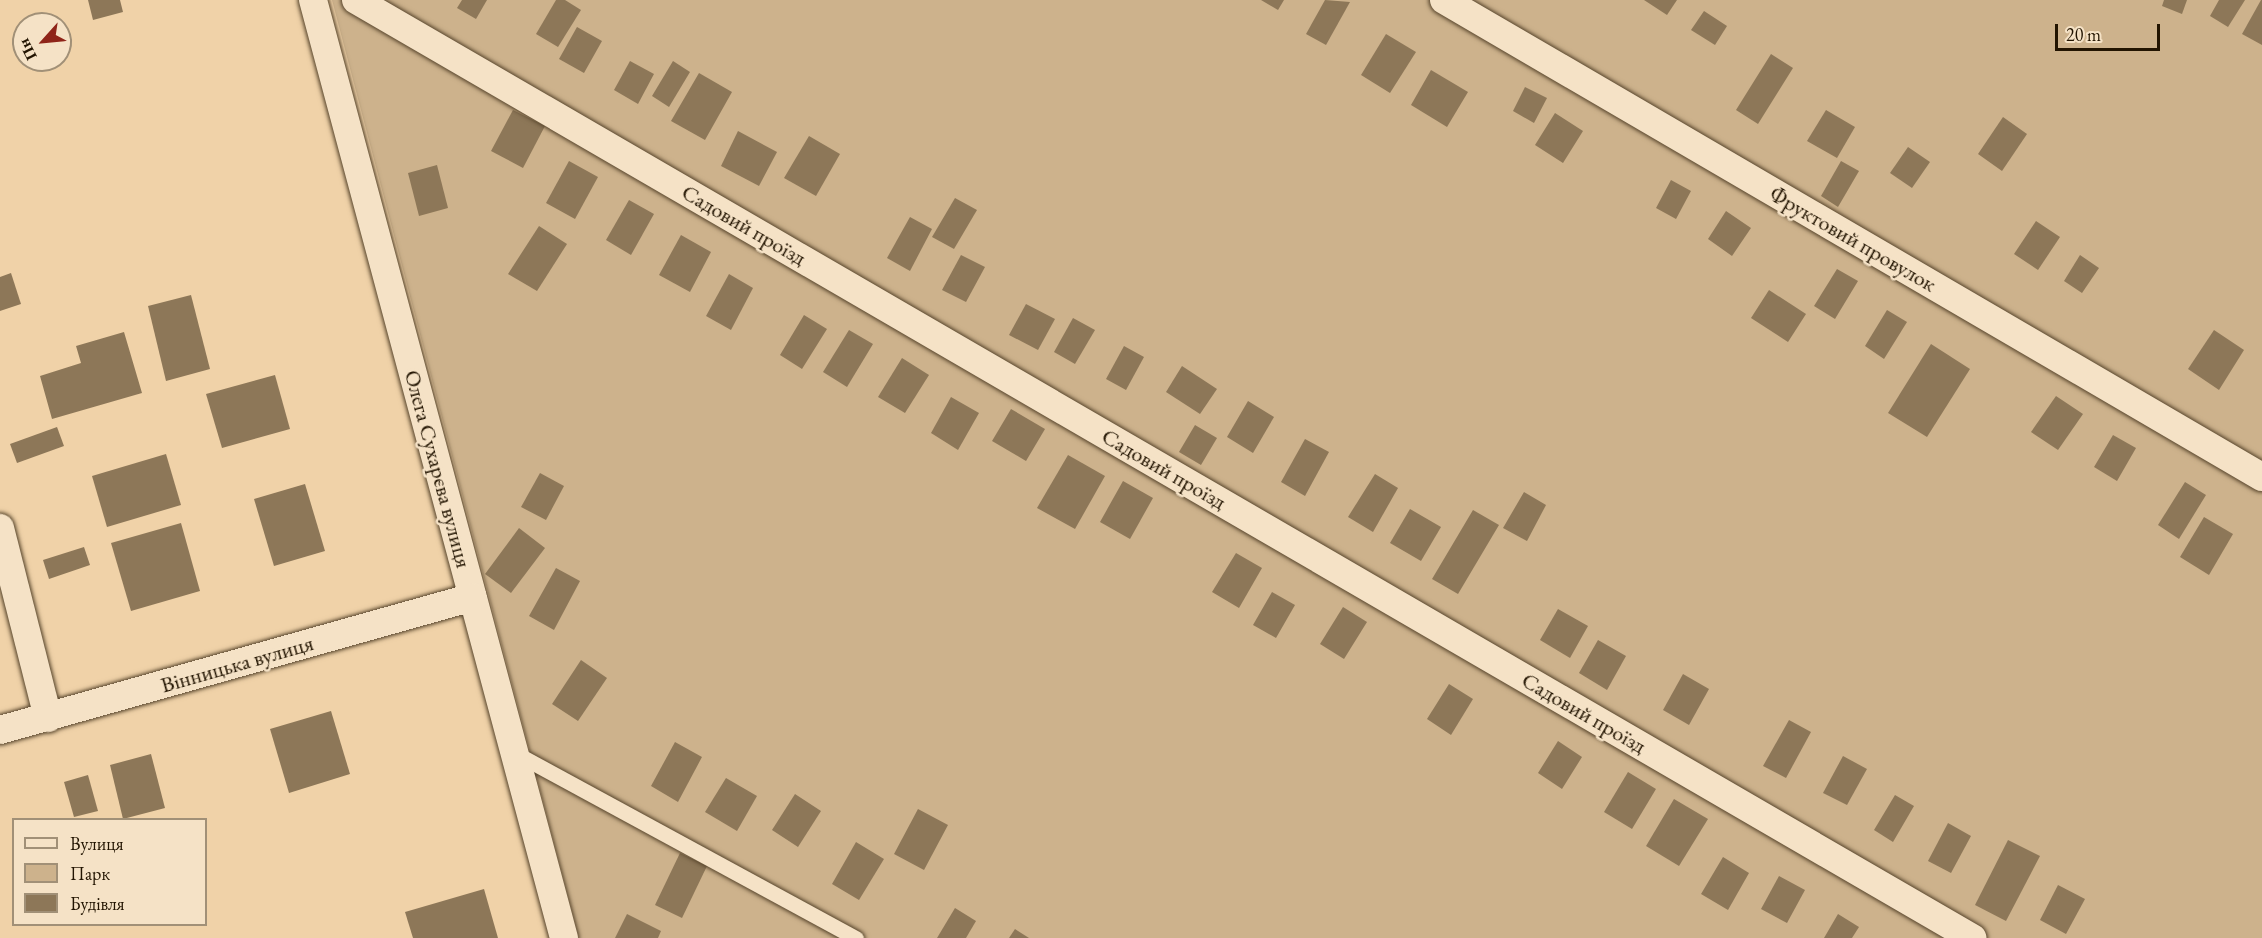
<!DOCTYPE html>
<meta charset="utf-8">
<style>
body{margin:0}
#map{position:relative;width:2262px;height:938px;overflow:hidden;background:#f0d2a8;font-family:"EB Garamond",serif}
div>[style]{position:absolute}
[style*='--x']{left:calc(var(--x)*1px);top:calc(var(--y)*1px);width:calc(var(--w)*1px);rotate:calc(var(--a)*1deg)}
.green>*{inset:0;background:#cdb28c}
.building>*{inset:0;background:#8d7758}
.roads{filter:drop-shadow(0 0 2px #56442b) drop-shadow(0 0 2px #56442b)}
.lane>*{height:15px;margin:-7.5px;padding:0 7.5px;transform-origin:7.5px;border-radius:7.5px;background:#f5e2c6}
.street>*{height:28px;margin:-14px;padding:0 14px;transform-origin:14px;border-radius:14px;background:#f5e2c6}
span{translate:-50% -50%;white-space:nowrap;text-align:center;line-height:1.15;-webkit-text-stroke:5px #f5e2c6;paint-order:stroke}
.street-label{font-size:22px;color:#221401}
.legend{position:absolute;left:12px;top:818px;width:195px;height:108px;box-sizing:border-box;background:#f5e2c6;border:2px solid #a19077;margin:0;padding:8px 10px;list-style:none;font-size:18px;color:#221401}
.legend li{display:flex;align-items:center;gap:12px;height:30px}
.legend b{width:30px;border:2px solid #a19077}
.north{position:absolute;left:12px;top:12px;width:60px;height:60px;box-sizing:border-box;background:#f5e2c6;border:2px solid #a19077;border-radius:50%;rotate:243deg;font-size:16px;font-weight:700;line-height:24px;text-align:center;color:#221401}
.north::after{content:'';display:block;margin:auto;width:21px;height:27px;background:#8f2418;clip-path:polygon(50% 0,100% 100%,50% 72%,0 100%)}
.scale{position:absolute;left:2055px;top:24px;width:105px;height:27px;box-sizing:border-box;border:3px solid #221401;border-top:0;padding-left:8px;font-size:18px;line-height:21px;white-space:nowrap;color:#221401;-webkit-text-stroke:4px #f5e2c6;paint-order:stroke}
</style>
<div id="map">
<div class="green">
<i style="clip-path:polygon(332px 0,2262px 0,2262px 938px,579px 938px)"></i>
</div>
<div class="building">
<i style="clip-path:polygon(88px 0,120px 0,123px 12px,93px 20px)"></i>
<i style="clip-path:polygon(462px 0,487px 0,476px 19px,457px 8px)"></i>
<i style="clip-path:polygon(556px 0,565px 0,581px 10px,558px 47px,536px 34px)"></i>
<i style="clip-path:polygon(1261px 0,1284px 0,1278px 10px)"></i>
<i style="clip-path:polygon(1325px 0,1350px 2px,1326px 45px,1306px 34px)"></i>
<i style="clip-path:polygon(1644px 0,1677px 0,1667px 15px)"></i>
<i style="clip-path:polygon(2164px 0,2187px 0,2182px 14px,2162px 6px)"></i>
<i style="clip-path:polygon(2219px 0,2245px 0,2228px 27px,2210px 16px)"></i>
<i style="clip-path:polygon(2261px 0,2262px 0,2262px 45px,2242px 34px)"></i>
<i style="clip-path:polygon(1704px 11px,1727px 26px,1715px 45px,1691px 30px)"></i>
<i style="clip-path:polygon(577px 27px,602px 41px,584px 73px,559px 59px)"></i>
<i style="clip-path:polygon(1386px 34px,1416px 52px,1390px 93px,1361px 75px)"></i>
<i style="clip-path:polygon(1771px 54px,1793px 68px,1758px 124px,1736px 110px)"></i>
<i style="clip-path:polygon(630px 61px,654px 74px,638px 104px,614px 90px)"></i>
<i style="clip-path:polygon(673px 61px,690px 72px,669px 107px,652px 96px)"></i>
<i style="clip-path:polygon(1431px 70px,1468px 92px,1447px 127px,1411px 105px)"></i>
<i style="clip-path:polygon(699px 73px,732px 92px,705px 140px,671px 121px)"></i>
<i style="clip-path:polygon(1525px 87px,1547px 98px,1534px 123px,1513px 111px)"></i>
<i style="clip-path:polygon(513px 110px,545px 126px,523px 168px,491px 151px)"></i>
<i style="clip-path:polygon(1826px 110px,1855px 127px,1837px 158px,1807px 141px)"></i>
<i style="clip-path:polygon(1555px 113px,1583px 131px,1563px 163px,1535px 145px)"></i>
<i style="clip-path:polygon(2003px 117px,2027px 134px,2002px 171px,1978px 154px)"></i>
<i style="clip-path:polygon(738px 131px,777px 152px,759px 186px,721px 166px)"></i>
<i style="clip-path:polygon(809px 136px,840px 154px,816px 196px,784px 178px)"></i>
<i style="clip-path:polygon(1908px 147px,1930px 162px,1912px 188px,1890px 173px)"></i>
<i style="clip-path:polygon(569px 161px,598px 177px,575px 219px,546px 203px)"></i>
<i style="clip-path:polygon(1841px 161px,1859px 171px,1838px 207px,1821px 196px)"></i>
<i style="clip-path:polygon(437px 165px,448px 208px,419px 216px,408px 173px)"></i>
<i style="clip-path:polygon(1671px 180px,1691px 191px,1676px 219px,1656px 208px)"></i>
<i style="clip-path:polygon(955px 198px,977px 210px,954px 249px,932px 237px)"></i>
<i style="clip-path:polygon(629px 200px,654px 214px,631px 255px,606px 240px)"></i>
<i style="clip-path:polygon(1726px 211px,1751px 228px,1732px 256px,1708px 239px)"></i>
<i style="clip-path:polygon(910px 217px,932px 229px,910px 271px,887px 258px)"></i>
<i style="clip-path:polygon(2036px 221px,2060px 237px,2038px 270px,2014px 254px)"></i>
<i style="clip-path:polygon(539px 226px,567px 244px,537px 291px,508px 274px)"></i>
<i style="clip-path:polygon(681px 235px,711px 252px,690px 292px,659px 275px)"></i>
<i style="clip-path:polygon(961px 255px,985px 267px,966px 302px,942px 290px)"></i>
<i style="clip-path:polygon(2080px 255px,2099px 268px,2082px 293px,2064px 281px)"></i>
<i style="clip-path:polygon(1837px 269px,1858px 281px,1835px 319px,1814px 306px)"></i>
<i style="clip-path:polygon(11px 273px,21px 304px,0 311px,0 277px)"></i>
<i style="clip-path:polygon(729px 274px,753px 288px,731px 330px,706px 316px)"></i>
<i style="clip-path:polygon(1769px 290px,1806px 314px,1788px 342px,1751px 318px)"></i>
<i style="clip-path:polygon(191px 295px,210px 369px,166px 381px,148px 306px)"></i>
<i style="clip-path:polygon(1026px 304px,1055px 319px,1038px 350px,1009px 335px)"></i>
<i style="clip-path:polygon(1887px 310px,1907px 322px,1884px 359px,1865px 346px)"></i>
<i style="clip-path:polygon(804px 315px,827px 329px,802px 369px,780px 355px)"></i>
<i style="clip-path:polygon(1073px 318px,1095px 330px,1075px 364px,1054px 352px)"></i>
<i style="clip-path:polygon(849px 330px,873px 344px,847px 387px,823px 372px)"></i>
<i style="clip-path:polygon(2214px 330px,2244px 350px,2219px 390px,2188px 369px)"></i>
<i style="clip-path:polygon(124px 332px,142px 393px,52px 419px,40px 376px,81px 363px,76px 346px)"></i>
<i style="clip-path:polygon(1931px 344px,1970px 369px,1927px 437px,1888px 413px)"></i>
<i style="clip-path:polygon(1124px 346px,1144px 357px,1126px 390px,1106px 379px)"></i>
<i style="clip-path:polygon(902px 358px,929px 375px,905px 413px,878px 397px)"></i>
<i style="clip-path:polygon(1182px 366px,1217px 389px,1200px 414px,1166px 392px)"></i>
<i style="clip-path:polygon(275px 375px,290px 429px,222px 448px,206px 394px)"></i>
<i style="clip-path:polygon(2056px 396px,2083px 414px,2058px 450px,2031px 432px)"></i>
<i style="clip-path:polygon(951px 397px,979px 413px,958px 450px,931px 433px)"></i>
<i style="clip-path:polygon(1248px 401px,1274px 417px,1253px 453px,1227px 437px)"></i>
<i style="clip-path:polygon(1011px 409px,1045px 429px,1026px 461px,992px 441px)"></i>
<i style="clip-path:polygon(1195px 425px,1217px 438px,1201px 465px,1179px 452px)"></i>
<i style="clip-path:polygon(57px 427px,64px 446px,17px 463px,10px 444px)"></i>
<i style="clip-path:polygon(2113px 435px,2136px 448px,2117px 481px,2094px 467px)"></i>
<i style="clip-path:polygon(1305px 439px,1329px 452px,1305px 496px,1281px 482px)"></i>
<i style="clip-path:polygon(166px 454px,181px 505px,107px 527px,92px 476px)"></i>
<i style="clip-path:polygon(1068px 455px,1105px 476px,1075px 529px,1037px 508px)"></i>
<i style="clip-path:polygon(540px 473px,564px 486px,546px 520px,521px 507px)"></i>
<i style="clip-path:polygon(1375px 474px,1398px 488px,1373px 532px,1348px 517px)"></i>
<i style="clip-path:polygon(1123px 481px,1153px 498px,1130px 539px,1100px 522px)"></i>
<i style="clip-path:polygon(2185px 482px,2206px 495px,2179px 539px,2158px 525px)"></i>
<i style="clip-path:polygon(305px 484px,325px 551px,274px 566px,254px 499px)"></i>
<i style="clip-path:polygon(1524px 492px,1546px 505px,1527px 541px,1503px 528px)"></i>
<i style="clip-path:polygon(1410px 509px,1441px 527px,1421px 561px,1390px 543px)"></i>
<i style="clip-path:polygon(1473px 510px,1499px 525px,1458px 594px,1432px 579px)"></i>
<i style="clip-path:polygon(2204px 517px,2233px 534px,2209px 575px,2180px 557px)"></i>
<i style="clip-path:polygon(181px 523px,200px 591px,131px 611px,111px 543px)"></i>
<i style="clip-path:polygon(519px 528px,545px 548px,511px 593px,485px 574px)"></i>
<i style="clip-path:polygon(84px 547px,90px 565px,49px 579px,43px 560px)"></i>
<i style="clip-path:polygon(1236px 553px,1262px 568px,1239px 608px,1212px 592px)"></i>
<i style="clip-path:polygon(556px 568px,580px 581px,554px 630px,529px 616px)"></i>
<i style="clip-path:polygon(1272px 592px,1295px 605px,1276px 638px,1253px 625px)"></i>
<i style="clip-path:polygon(1343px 607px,1367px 622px,1344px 659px,1320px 644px)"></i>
<i style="clip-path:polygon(1558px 609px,1588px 626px,1570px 658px,1540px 640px)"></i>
<i style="clip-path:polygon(1598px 640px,1626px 656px,1607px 690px,1579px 673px)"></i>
<i style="clip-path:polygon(581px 660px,607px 678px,578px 721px,552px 704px)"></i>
<i style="clip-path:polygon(1683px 674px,1709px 689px,1689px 725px,1663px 710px)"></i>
<i style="clip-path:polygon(1449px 684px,1473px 699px,1451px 735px,1427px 719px)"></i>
<i style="clip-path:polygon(331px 711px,350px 774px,289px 793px,270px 729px)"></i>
<i style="clip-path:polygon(1789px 720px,1811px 732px,1786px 778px,1763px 766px)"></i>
<i style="clip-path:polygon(1558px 741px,1582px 757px,1562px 789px,1538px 773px)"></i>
<i style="clip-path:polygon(675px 742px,702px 757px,678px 802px,651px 786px)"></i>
<i style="clip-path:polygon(151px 754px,165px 808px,123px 819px,110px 765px)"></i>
<i style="clip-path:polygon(1843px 756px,1867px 769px,1847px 805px,1823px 793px)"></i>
<i style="clip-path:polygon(1628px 772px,1656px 789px,1632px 829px,1604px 812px)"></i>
<i style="clip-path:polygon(88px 775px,98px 811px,74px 817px,64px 782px)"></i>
<i style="clip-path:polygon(726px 778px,757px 796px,737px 831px,705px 812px)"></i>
<i style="clip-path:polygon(795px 794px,821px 811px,798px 847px,772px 830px)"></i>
<i style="clip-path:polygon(1895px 795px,1914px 806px,1893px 842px,1874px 830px)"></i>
<i style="clip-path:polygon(1674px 799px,1708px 819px,1679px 866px,1646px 846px)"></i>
<i style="clip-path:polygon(918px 809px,948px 825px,924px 870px,894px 854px)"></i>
<i style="clip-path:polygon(1948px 823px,1971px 836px,1951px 873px,1928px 861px)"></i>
<i style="clip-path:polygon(2008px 840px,2040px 856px,2006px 921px,1975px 905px)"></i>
<i style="clip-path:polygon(856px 842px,884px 859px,859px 900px,832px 884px)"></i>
<i style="clip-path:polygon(680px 853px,707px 866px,682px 918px,655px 905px)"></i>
<i style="clip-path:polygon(1723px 857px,1749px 873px,1728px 910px,1701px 894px)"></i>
<i style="clip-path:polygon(1779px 876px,1805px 890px,1787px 923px,1761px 909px)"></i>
<i style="clip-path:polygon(2058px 885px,2085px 899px,2066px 934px,2040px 920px)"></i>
<i style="clip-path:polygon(484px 889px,498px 938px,413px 938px,405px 912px)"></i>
<i style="clip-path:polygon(955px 908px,976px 921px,966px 938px,937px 938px)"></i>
<i style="clip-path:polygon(627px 914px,661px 931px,658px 938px,615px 938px)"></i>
<i style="clip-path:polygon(1838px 914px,1859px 927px,1852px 938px,1824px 938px)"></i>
<i style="clip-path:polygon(1015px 929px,1029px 938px,1009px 938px)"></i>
</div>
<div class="roads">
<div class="lane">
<i style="--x:515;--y:753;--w:388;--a:28.5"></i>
</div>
<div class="street">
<i style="--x:313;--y:0;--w:971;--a:75.02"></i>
<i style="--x:356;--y:0;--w:1869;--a:30.13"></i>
<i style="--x:1444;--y:0;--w:947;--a:30.25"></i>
<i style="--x:0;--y:528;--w:196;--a:75.8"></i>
<i style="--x:0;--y:730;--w:491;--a:-15.7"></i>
</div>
</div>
<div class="street-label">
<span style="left:744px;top:225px;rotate:30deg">Садовий проїзд</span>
<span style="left:1853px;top:239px;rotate:30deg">Фруктовий провулок</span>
<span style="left:438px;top:469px;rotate:75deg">Олега Сухарєва вулиця</span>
<span style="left:1164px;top:469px;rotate:30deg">Садовий проїзд</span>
<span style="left:237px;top:664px;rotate:-16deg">Вінницька вулиця</span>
<span style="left:1584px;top:713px;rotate:30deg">Садовий проїзд</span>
</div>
<ul class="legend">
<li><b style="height:8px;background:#f5e2c6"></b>Вулиця</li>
<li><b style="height:16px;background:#cdb28c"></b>Парк</li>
<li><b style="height:16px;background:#8d7758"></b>Будівля</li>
</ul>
<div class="north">Пн</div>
<div class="scale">20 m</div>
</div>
